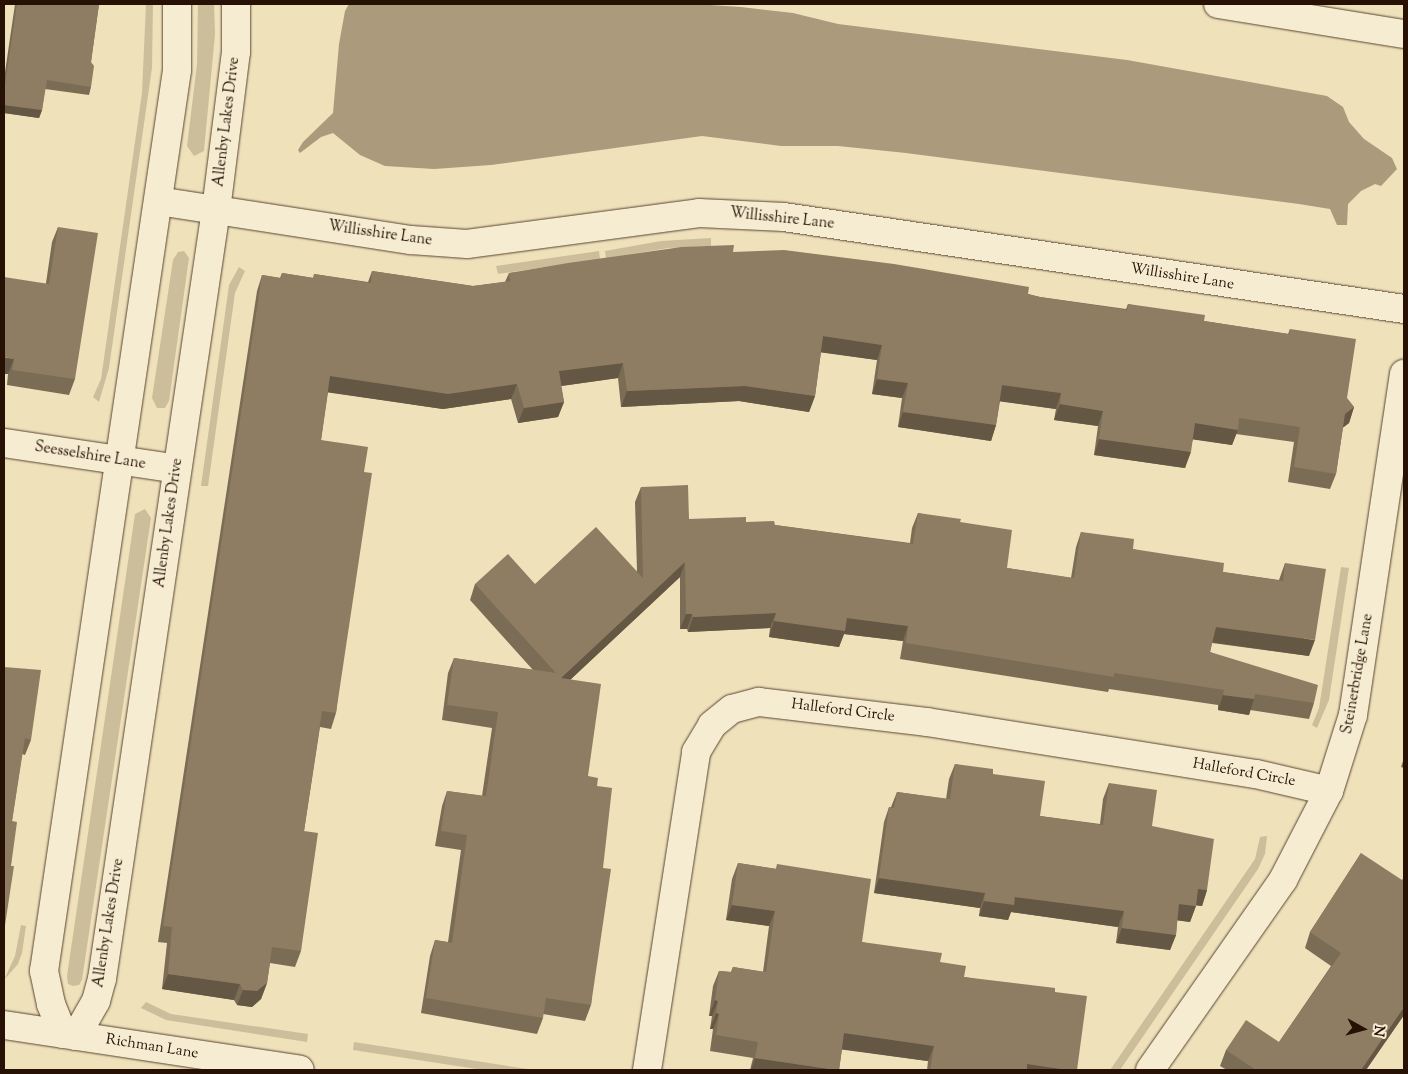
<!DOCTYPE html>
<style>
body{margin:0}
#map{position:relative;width:1408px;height:1074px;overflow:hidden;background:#efe1ba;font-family:"Sorts Mill Goudy",serif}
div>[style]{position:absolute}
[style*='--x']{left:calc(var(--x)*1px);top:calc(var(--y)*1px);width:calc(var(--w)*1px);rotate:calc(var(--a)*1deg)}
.green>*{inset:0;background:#cdbe9b}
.water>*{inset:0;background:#ab9a7c}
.roads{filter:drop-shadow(0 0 1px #584532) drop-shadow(0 0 1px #584532)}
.minor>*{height:28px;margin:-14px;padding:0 14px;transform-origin:14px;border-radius:14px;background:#f5ecd2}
.wall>*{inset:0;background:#7b6c55}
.shaded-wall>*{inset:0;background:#645845}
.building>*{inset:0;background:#8f7d63}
span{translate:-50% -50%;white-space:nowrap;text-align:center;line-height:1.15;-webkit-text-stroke:4px #f5ecd2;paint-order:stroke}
.street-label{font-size:15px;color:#261104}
.frame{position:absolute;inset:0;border:5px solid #261104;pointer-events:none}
.north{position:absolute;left:1338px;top:1004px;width:50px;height:50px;-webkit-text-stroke:4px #f5ecd2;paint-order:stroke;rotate:97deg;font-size:14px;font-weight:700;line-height:20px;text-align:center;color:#261104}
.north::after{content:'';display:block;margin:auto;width:18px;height:22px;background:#261104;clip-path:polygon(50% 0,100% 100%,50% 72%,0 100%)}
</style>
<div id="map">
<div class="green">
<i style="clip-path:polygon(146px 4px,153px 4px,152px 68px,109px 368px,99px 402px,93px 397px,101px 379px,142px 93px)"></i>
<i style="clip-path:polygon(198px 4px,214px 4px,215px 34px,204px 151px,194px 156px,187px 146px,197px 64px)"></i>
<i style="clip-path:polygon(711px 238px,711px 246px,669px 248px,606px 258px,605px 251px,661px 241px)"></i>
<i style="clip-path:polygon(184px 251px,189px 258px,169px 401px,165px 408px,157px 408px,152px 398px,173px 260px,178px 252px)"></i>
<i style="clip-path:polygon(599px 251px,600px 259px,498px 274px,496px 266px)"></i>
<i style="clip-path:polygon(239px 267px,245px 271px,235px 293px,208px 486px,201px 486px,229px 285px)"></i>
<i style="clip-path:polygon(145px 509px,151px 518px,82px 980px,79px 985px,73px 986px,68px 984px,67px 976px,135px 514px)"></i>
<i style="clip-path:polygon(1341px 567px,1349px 568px,1329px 700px,1317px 728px,1312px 725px,1319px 708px)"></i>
<i style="clip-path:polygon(1267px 836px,1265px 854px,1258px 869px,1120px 1070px,1110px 1070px,1255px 859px,1260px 837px)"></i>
<i style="clip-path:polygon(21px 925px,26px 926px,22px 953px,18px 964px,4px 980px,15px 956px)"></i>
<i style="clip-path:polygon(146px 1002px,171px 1014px,308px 1034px,307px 1042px,166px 1020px,141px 1008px)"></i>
<i style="clip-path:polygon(354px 1042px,534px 1070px,483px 1070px,353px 1050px)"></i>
</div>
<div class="water">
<i style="clip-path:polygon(349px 4px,694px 4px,741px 7px,793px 13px,838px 24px,1127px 60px,1327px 96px,1343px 107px,1349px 122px,1364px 139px,1392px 158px,1397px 169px,1381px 186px,1375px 184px,1361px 191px,1348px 204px,1347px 225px,1337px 225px,1330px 209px,1299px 204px,906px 153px,838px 146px,781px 146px,702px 136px,491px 165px,434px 169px,385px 166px,360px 155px,333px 133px,321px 137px,300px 153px,298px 150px,303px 142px,333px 113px,339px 44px,345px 11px)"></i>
</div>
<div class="roads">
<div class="minor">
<i style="--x:1218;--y:4;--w:188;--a:9.2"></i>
<i style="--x:158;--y:201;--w:256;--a:8.8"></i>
<i style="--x:411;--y:240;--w:56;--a:4.1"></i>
<i style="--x:467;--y:244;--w:234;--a:-7.6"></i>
<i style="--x:699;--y:213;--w:85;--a:2.7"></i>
<i style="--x:784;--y:217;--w:627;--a:8.44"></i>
<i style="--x:4;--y:443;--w:175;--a:8.5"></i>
<i style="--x:4;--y:1025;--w:299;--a:8.6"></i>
<i style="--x:63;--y:1034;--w:32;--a:-112"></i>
<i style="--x:51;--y:1004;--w:34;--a:-102"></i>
<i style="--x:44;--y:971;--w:911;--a:-81.6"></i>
<i style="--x:177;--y:70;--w:66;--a:-90"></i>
<i style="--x:76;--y:1036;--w:40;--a:-60.3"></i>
<i style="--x:96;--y:1001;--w:23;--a:-75"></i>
<i style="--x:102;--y:979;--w:777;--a:-81.57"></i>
<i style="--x:216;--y:210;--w:159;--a:-82.8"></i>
<i style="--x:236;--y:52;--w:48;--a:-90"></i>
<i style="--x:647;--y:1070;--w:322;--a:-81.2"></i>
<i style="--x:696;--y:752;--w:31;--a:-59"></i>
<i style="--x:712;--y:725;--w:26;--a:-39"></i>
<i style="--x:732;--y:709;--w:28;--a:-15"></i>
<i style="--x:759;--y:702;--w:169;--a:6.8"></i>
<i style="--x:927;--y:722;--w:333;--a:9"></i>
<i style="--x:1256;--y:774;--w:75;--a:13.1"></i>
<i style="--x:1150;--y:1070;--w:232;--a:-55"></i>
<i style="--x:1283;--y:880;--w:100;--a:-62.7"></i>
<i style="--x:1329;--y:791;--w:80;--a:-72.5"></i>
<i style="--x:1353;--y:715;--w:345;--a:-81.5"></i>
</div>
</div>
<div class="wall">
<i style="clip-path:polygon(15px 4px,99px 4px,91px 62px,91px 87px,89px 95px,45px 89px,42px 110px,39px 118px,4px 113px,4px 79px)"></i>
<i style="clip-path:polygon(58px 227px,75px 379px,69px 395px,7px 385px,8px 374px,4px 374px,46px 283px,52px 242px)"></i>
<i style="clip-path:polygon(733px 252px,1028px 294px,1040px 297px,1126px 309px,1128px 304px,1204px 321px,1288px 334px,1290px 329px,1354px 407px,1349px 423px,1343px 427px,1336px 474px,1330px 489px,1288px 482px,1294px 442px,1236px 434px,1232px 445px,1193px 439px,1185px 468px,1094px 455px,1098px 426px,1054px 420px,1056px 409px,1000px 401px,996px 425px,991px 441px,898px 427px,902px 398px,872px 394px,877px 360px,821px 352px,815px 396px,809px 412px,739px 401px,621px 407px,618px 378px,561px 386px,564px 402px,558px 417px,518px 423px,511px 399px,443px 409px,328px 392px,321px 440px,364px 472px,336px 713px,331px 729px,320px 727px,304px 831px,301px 951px,295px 967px,270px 963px,267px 983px,261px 999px,252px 1007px,237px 1005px,234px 1000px,162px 989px,167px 943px,158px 942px,257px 291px,262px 275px,280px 278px,282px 273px,313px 278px,314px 274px,368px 282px,372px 271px,473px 286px,505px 282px,509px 273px)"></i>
<i style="clip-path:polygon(641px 487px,689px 519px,746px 522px,775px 525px,910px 543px,912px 528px,918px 513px,960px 522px,1007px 568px,1071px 578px,1076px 547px,1081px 532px,1133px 549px,1223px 572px,1279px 580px,1285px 563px,1309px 656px,1212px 643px,1210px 652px,1314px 703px,1309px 719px,1250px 710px,1249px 715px,1218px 710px,1218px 705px,1109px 689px,1108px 692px,900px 659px,903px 641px,844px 634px,839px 647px,769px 637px,770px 628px,688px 632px,687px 629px,680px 629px,680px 577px,570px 680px,588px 776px,597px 786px,603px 868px,591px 1005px,585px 1021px,543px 1014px,543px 1018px,537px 1034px,421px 1013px,430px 956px,435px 940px,448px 942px,461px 850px,435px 846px,442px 806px,447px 791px,482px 796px,492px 728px,442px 720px,448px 673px,454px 658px,533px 670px,470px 600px,475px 584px,535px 584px,637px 571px,635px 502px)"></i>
<i style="clip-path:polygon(4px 667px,31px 740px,25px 755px,22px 754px,12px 821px,11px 866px)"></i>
<i style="clip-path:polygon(1404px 758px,1404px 768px,1401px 767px)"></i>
<i style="clip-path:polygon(955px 764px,993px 774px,1040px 816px,1100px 824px,1103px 799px,1109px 783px,1152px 826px,1207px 890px,1202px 906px,1196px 905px,1190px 922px,1177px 920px,1176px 935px,1170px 950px,1116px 943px,1118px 927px,1011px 912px,1008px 920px,979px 916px,980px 908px,874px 893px,884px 822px,889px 807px,891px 807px,897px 792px,946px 799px,949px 779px)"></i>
<i style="clip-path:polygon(1361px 853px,1404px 1015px,1366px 1070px,1227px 1070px,1220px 1066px,1226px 1050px,1279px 1042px,1331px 966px,1305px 948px,1310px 932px)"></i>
<i style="clip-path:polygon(738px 863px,776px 869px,777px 864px,862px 942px,940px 962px,964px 977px,1055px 992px,1077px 1070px,927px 1070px,928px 1061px,842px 1049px,839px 1070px,750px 1070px,753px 1058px,710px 1051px,713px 1029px,710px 1029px,712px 1016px,709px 1016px,713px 986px,719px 971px,731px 972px,733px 967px,763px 972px,769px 926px,726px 920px,732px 879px)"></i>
</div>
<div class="shaded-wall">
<i style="clip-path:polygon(4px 105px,42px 110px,39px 118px,4px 113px)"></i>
<i style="clip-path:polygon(823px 336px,882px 345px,877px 360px,818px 352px)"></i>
<i style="clip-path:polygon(4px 357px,14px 359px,8px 374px,4px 374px)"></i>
<i style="clip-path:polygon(623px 363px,618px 378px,554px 387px,559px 371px)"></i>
<i style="clip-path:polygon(330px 376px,517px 384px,511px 399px,443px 409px,325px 392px)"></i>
<i style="clip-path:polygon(877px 379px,908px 383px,902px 398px,872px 394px)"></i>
<i style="clip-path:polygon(1002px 385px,1061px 393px,1056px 409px,997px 401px)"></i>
<i style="clip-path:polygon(745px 386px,815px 396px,809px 412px,739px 401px,621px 407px,627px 391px)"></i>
<i style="clip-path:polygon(564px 402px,558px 417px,518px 423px,524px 408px)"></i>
<i style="clip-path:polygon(1060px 404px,1103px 411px,1098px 426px,1054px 420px)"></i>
<i style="clip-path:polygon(1354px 407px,1349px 423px,1340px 430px,1345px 414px)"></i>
<i style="clip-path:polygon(903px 412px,996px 425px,991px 441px,898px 427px)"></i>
<i style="clip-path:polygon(1195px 423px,1238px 430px,1232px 445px,1190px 439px)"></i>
<i style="clip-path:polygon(1099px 439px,1191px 452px,1185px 468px,1094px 455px)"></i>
<i style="clip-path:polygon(685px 562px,680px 577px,555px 694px,561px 678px)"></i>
<i style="clip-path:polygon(776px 613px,770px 628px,688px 632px,693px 617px)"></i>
<i style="clip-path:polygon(686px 614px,692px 614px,687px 629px,680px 629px)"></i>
<i style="clip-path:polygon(847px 618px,908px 626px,903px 641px,844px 634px,839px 647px,769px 637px,774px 621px)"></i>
<i style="clip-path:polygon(1216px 627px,1315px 640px,1309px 656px,1210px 642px)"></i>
<i style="clip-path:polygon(1223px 695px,1254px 699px,1249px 715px,1218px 710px)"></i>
<i style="clip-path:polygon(879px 878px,985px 893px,980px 908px,874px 893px)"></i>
<i style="clip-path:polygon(1198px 889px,1207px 890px,1202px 906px,1192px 905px)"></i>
<i style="clip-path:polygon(1015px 897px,1124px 911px,1118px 927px,1011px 912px,1008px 920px,979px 916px,984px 901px)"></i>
<i style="clip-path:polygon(1179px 904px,1196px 906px,1190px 922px,1174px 920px)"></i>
<i style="clip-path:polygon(732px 905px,775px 911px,769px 926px,726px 920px)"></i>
<i style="clip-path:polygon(1122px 928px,1176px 935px,1170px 950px,1116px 943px)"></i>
<i style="clip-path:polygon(168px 974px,240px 984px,234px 1000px,162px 989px)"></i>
<i style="clip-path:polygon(267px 983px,261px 999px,252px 1007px,237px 1005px,243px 990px)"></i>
<i style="clip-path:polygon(715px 1000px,718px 1001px,712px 1016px,709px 1016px)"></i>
<i style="clip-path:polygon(1404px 1007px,1404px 1015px,1366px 1070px,1361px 1070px)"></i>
<i style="clip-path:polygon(716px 1013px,719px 1014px,713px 1029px,710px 1029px)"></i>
<i style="clip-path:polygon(844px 1033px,934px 1046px,928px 1061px,838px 1049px)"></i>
<i style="clip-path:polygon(755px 1058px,836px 1070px,751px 1070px)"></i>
<i style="clip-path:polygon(1027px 1064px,1068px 1070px,1025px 1070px)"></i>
</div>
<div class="building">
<i style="clip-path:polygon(17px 4px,99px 4px,91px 62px,94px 66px,91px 87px,47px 80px,42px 110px,4px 105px,4px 91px)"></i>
<i style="clip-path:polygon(58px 227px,98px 233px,75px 379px,12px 370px,14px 359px,4px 357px,4px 277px,49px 284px)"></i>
<i style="clip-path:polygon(734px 245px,733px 252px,784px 250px,894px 264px,1029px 287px,1028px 294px,1040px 297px,1127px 310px,1128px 304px,1205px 315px,1204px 321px,1289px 334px,1290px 329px,1356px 339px,1347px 398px,1354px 407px,1345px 414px,1336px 474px,1294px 467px,1300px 427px,1239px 418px,1238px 430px,1195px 423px,1191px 452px,1099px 439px,1103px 411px,1060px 404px,1061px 393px,1002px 385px,996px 425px,903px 412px,908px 383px,877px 379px,882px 345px,823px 336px,815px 396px,745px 386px,627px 391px,623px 363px,559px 371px,564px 402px,524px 408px,517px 384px,448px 394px,330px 376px,321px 440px,368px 447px,364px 472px,372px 473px,336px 713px,322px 711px,304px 831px,318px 833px,301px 951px,272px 947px,267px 983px,257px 991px,243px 990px,240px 984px,168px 974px,172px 927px,163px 926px,262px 275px,281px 278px,282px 273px,314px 278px,314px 274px,371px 283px,372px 271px,473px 286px,510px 281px,509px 273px,568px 263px,681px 247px)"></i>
<i style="clip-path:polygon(688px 485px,689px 519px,746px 517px,746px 522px,774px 521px,775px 525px,913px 544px,918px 513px,961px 519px,960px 522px,1012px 530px,1007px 568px,1074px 578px,1081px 532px,1134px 539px,1133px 549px,1224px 563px,1223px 572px,1283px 581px,1285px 563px,1326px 569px,1315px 640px,1216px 627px,1210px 652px,1318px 685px,1314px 703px,1255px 694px,1254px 699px,1223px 695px,1224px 690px,1114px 673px,1114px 677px,906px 643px,908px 626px,847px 618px,845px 631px,774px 621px,776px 613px,693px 617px,692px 614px,686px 614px,685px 562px,561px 678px,601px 684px,588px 776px,598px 778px,597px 786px,612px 788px,603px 868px,611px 869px,591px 1005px,546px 998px,543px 1018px,426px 998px,435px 940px,452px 943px,467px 835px,441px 831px,447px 791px,486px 796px,498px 712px,447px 705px,454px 658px,556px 673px,475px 584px,508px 554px,535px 584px,596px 527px,643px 578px,641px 487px)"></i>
<i style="clip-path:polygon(4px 667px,41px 670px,31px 740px,25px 738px,12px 821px,17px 822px,11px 866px,14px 866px,4px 932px)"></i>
<i style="clip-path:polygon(955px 764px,993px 769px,993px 774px,1045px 781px,1040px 816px,1103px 825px,1109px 783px,1157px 790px,1152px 826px,1214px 839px,1207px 890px,1198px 889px,1196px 906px,1179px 904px,1176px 935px,1122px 928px,1124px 911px,1015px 897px,1014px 905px,984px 901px,985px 893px,879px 878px,889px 807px,894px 808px,897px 792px,950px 799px)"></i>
<i style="clip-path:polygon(1361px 853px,1402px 880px,1404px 877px,1404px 1007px,1361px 1070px,1256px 1070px,1226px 1050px,1246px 1020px,1279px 1042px,1341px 953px,1310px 932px)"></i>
<i style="clip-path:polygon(738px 863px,777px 869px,777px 864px,871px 879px,862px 942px,942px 953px,940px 962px,966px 966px,964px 977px,1055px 988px,1055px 992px,1087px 996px,1077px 1070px,1068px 1070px,1027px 1064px,1027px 1070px,930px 1070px,934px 1046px,844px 1033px,839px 1070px,836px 1070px,755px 1058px,758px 1042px,716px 1035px,719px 1014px,716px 1013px,718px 1001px,715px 1000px,719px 971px,731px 972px,733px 967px,766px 972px,775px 911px,732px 905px)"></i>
</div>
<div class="street-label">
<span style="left:227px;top:122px;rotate:-83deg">Allenby Lakes Drive</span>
<span style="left:782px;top:219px;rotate:6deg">Willisshire Lane</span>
<span style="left:380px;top:234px;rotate:8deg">Willisshire Lane</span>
<span style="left:1182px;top:277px;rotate:9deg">Willisshire Lane</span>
<span style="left:90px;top:456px;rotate:9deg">Seesselshire Lane</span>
<span style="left:169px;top:523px;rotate:-82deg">Allenby Lakes Drive</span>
<span style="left:1358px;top:674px;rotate:-80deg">Steinerbridge Lane</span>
<span style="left:843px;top:711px;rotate:7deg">Halleford Circle</span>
<span style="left:1244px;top:773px;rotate:10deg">Halleford Circle</span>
<span style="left:109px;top:923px;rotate:-81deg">Allenby Lakes Drive</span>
<span style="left:152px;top:1047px;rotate:9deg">Richman Lane</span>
</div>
<div class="frame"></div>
<div class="north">N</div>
</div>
